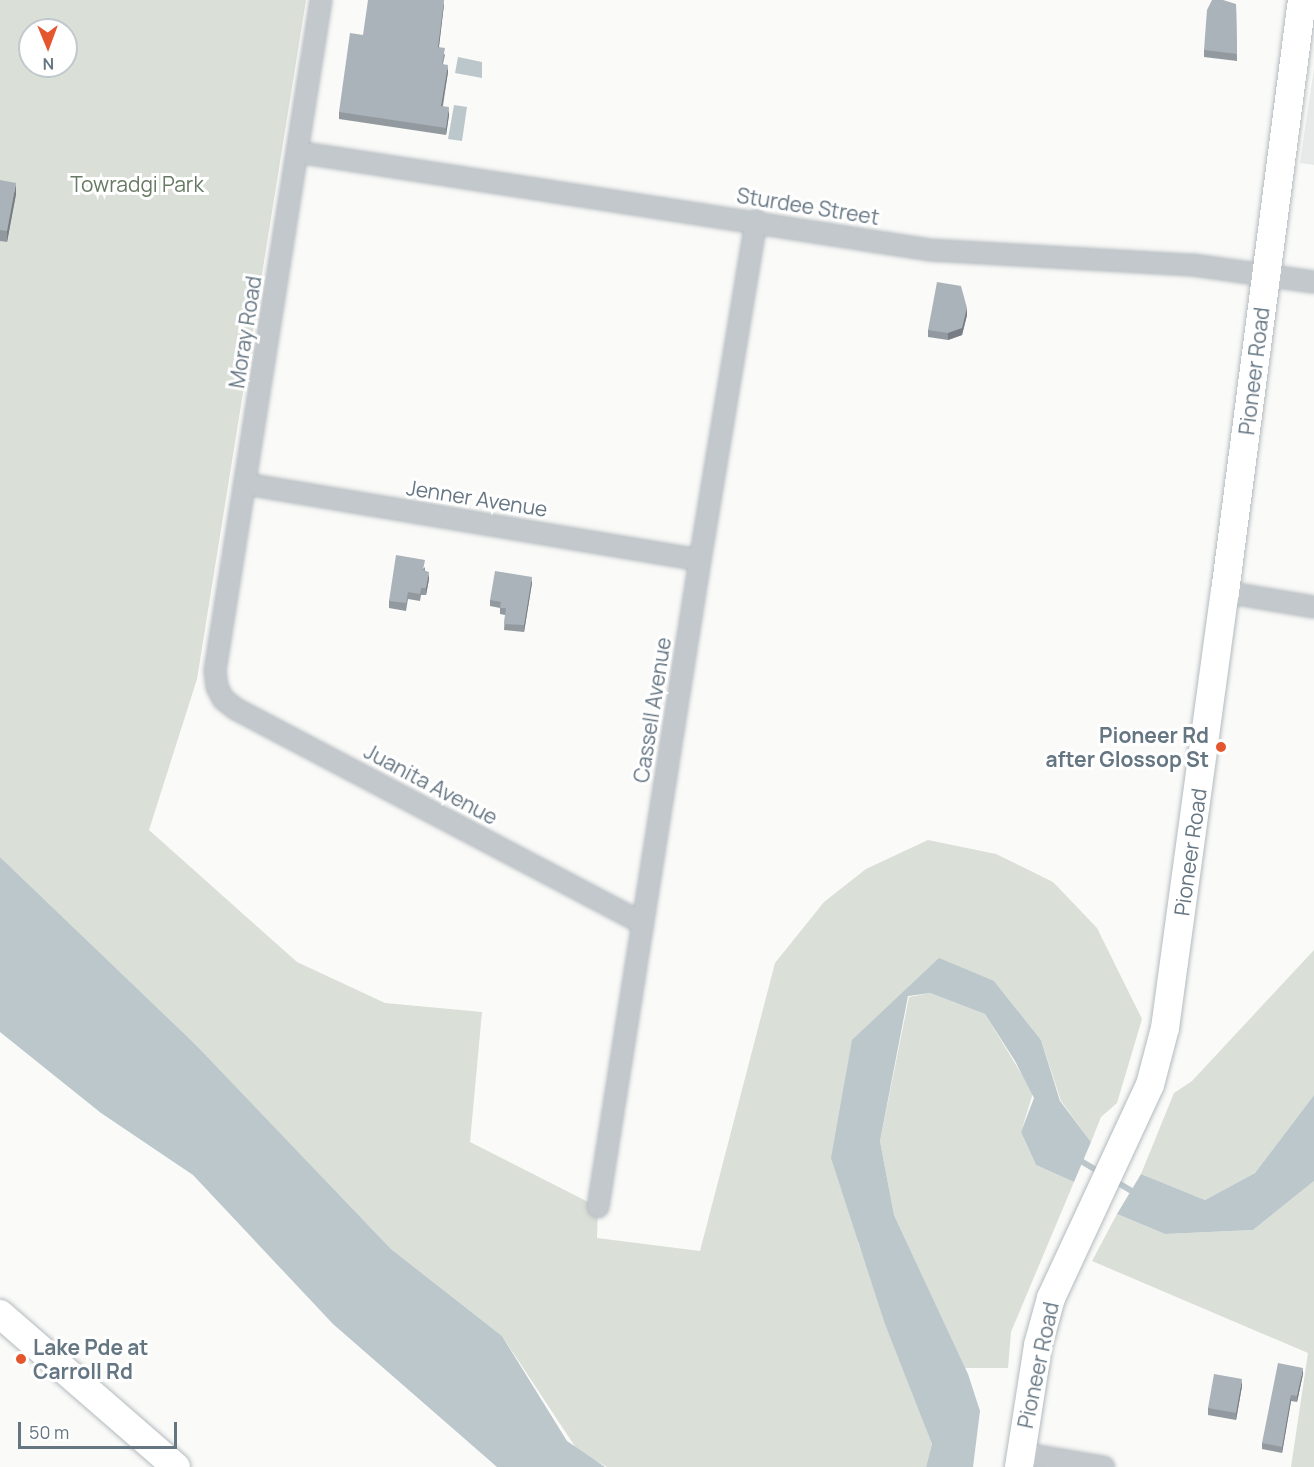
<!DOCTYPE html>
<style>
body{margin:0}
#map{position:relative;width:1314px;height:1467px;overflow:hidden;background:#fafaf8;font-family:Manrope,sans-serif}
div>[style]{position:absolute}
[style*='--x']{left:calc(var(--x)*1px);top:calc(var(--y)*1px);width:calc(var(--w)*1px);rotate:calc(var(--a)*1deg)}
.built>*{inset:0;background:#e8e9e9}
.green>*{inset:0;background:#dadfd7}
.water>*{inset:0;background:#bbc7cb}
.stream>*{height:6px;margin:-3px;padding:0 3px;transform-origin:3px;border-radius:3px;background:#bbc7cb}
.roads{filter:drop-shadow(0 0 2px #b3babf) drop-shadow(0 0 2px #b3babf)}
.minor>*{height:20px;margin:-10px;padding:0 10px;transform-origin:10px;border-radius:10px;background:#c3c8cc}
.secondary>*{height:28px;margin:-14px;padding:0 14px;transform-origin:14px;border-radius:14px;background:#fff}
.wall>*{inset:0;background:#929a9f}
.shaded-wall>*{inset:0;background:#777d82}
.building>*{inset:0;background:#aab3b9}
.dots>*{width:16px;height:16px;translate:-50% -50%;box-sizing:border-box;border:3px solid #fff;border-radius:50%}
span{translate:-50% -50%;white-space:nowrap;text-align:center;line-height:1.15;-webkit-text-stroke:6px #fff;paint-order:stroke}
.park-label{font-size:21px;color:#687a64}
.street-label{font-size:21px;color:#657683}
.poi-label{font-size:21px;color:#657683;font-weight:700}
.right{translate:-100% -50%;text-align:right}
.left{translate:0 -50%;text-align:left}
.north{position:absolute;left:18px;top:18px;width:60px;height:60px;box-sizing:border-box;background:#fff;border:2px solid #c1c8cd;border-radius:50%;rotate:179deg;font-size:16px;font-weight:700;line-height:24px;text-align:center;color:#657683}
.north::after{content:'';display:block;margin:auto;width:21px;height:27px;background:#e4572e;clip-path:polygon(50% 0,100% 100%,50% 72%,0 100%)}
.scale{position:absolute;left:18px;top:1422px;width:159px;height:27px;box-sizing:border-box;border:3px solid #657683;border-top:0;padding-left:8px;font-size:18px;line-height:21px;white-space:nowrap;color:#657683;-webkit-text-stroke:4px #fff;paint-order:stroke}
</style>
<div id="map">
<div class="built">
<i style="clip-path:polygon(1314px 68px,1314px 165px,1300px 163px)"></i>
</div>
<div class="green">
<i style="clip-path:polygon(evenodd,0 0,306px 0,197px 679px,149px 830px,297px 962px,385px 1003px,482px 1012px,470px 1142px,598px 1207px,597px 1238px,700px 1251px,775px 963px,824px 902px,866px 869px,928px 840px,996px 854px,1053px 882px,1097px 928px,1142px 1019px,1117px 1103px,1101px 1117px,1091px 1142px,1061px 1101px,1041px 1040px,994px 981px,902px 997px,858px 1242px,932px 1444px,926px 1467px,607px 1467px,578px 1451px,502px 1336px,391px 1249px,195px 1044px,0 857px,0 0,30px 30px,66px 30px,66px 66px,30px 66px,30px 30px)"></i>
<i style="clip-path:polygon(1314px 950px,1314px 1095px,1255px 1173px,1205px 1200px,1141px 1174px,1174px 1093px,1192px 1081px)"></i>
<i style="clip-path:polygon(930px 993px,985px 1014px,1033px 1093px,1021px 1132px,1036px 1165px,1074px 1182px,1011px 1332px,1008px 1368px,965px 1368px,894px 1215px,880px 1141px,909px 997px)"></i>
<i style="clip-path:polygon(1314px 1181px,1314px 1467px,1291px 1467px,1308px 1353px,1092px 1261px,1117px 1214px,1165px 1234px,1253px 1230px)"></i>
</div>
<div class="water">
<i style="clip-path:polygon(458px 57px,482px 62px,482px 78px,455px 73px)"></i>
<i style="clip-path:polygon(454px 105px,467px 107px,462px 141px,448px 139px)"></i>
<i style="clip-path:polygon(0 857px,195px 1044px,391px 1249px,502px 1336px,567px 1441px,605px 1467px,497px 1467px,333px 1324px,193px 1175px,101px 1113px,0 1032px)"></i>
<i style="clip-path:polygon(939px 958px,994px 981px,1041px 1040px,1060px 1101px,1091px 1142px,1074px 1182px,1036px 1165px,1021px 1132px,1034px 1098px,1015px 1061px,985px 1014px,930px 993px,908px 996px,880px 1141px,894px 1215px,968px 1374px,980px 1411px,973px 1467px,926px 1467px,932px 1444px,885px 1324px,831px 1158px,852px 1040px)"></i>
<i style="clip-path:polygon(1314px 1095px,1314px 1181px,1253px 1230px,1165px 1234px,1117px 1214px,1141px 1174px,1205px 1200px,1255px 1173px)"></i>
</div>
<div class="stream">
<i style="--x:1076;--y:1158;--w:29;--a:31"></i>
<i style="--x:1115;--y:1181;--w:26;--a:31"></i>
</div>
<div class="roads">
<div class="minor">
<i style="--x:321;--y:0;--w:679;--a:98.98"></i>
<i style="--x:215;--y:671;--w:16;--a:83"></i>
<i style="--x:217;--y:687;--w:13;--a:63"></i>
<i style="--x:223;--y:699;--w:16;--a:38"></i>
<i style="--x:236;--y:709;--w:460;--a:27.8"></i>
<i style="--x:297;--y:152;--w:641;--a:8.8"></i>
<i style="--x:930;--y:250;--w:263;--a:3.3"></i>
<i style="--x:1193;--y:265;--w:122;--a:8"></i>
<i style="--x:246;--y:484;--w:460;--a:9.5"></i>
<i style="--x:1225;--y:592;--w:90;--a:9.6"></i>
<i style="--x:598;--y:1207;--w:655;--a:-81.04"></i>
<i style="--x:700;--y:560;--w:344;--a:-80.6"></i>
<i style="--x:1021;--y:1453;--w:84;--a:9.6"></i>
</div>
<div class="secondary">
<i style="--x:0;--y:1314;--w:233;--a:41"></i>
<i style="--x:1019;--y:1467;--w:123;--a:-81.1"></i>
<i style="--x:1038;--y:1345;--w:49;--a:-74.5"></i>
<i style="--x:1051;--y:1298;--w:235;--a:-65.1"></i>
<i style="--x:1150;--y:1085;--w:59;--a:-75.3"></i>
<i style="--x:1165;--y:1028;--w:440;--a:-82.2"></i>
<i style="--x:1225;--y:592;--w:597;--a:-82.59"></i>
</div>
</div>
<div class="wall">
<i style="clip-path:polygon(444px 4px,439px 47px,445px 55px,443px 64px,448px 72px,443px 106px,449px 115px,446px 135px,339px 119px,339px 112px)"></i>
<i style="clip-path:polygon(1236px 4px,1237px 61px,1204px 57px,1204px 50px)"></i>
<i style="clip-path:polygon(0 180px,16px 194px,7px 242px,0 241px)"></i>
<i style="clip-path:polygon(967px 315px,962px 335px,948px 340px,928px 337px,928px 330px)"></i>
<i style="clip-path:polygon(425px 567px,425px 571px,429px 579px,426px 595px,421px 595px,420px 601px,408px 599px,406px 611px,389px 608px,389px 601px)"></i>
<i style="clip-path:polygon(532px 583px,524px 632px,504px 630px,505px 615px,500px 614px,500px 608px,490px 606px,490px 600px)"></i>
<i style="clip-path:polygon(1303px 1374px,1297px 1402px,1291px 1401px,1282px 1453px,1262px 1449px,1262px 1443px)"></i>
<i style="clip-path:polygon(1242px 1386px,1236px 1420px,1208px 1415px,1208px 1408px)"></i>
</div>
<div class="shaded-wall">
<i style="clip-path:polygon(444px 0,444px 4px,438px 54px,438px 47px)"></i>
<i style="clip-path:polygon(448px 65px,448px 72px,441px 113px,441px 106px)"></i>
<i style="clip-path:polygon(449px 107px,449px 115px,446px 135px,446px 128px)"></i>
<i style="clip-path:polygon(16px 183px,16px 194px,7px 242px,7px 231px)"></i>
<i style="clip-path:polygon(967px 308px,967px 315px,962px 335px,948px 340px,948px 333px)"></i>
<i style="clip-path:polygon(429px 572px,429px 579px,426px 595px,426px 588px)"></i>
<i style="clip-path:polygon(532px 577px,532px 583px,524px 632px,524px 625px)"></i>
<i style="clip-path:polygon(1303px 1368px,1303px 1374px,1297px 1402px,1297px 1396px)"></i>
<i style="clip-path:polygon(1242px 1379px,1242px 1386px,1236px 1420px,1236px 1413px)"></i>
<i style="clip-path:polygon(1291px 1395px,1291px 1401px,1282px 1453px,1282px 1447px)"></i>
</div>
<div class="building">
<i style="clip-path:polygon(368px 0,444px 0,438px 47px,445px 48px,442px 64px,448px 65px,441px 106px,449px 107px,446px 128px,339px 112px,350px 33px,363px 35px)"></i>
<i style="clip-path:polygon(1212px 0,1223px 0,1236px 4px,1237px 54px,1204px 50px,1207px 10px)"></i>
<i style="clip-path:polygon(0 180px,16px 183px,7px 231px,0 230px)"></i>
<i style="clip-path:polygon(937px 282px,961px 286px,967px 308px,962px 328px,948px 333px,928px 330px)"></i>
<i style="clip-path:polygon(396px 555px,425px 560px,423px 570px,429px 572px,426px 588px,421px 588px,420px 594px,408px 592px,406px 603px,389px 601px)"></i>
<i style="clip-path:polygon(495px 571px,532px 577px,524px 625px,504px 624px,506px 608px,500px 608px,501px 602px,490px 600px)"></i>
<i style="clip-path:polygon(1278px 1363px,1303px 1368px,1297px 1396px,1291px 1395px,1282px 1447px,1262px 1443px)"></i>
<i style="clip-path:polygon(1214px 1374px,1242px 1379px,1236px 1413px,1208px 1408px)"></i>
</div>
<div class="dots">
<i style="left:1221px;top:747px;background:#e4572e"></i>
<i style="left:21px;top:1359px;background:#e4572e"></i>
</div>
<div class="park-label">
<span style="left:137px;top:184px">Towradgi Park</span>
</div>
<div class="street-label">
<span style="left:808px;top:206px;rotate:9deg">Sturdee Street</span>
<span style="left:245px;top:332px;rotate:-81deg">Moray Road</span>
<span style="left:1254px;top:371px;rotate:-83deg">Pioneer Road</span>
<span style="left:477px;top:498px;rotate:9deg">Jenner Avenue</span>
<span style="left:652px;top:710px;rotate:-81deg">Cassell Avenue</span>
<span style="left:431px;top:784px;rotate:28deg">Juanita Avenue</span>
<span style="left:1190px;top:852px;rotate:-82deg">Pioneer Road</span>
<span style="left:1038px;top:1365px;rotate:-78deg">Pioneer Road</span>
</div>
<div class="poi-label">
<span class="right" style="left:1209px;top:747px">Pioneer Rd<br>after Glossop St</span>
<span class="left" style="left:33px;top:1359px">Lake Pde at<br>Carroll Rd</span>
</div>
<div class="north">N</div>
<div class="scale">50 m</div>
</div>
